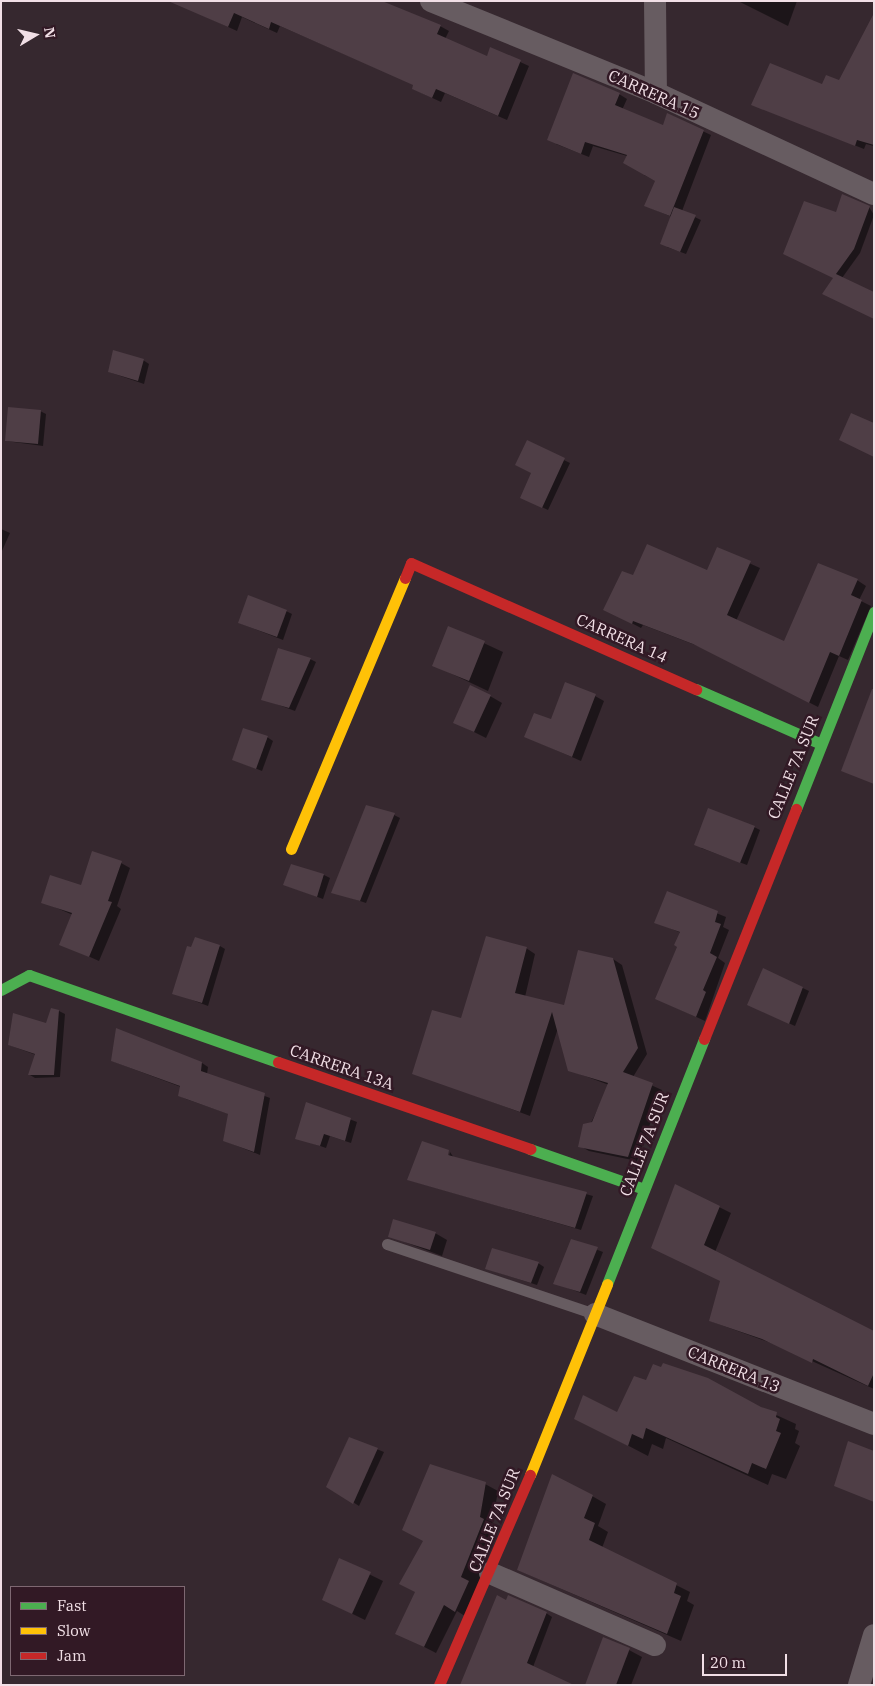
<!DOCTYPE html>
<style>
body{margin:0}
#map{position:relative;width:875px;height:1686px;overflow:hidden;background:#36282f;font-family:"IBM Plex Serif",serif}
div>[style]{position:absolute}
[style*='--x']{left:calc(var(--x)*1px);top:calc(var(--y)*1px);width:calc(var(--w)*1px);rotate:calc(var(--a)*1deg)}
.shadow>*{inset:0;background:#0007}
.building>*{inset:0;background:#4f3e46}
.lane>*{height:11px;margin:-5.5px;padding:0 5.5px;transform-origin:5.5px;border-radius:5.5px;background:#675c61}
.street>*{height:22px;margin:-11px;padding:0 11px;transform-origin:11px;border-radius:11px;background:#675c61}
.fast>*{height:11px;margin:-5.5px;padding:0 5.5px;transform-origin:5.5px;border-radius:5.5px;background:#4caf50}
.slow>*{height:11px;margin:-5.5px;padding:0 5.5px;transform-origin:5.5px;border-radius:5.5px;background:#ffc107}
.jam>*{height:11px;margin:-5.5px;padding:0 5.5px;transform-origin:5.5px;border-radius:5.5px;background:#c62828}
span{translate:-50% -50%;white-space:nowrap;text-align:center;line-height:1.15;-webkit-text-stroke:5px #321925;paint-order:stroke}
.street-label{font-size:16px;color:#f1dfe6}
.frame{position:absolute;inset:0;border:2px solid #f1dfe6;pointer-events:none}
.legend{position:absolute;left:10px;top:1586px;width:175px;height:90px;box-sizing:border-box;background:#321925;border:1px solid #7e6872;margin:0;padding:6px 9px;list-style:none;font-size:15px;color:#f1dfe6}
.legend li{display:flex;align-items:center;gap:10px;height:25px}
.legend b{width:25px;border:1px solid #7e6872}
.north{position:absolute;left:10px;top:10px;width:50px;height:50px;-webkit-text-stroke:4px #321925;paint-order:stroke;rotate:81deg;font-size:14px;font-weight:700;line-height:20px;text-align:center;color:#f1dfe6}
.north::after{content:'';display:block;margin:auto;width:18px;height:22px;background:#f1dfe6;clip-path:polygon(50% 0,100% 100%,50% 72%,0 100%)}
.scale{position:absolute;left:702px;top:1654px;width:85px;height:22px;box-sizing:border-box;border:2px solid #f1dfe6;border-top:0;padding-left:6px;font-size:15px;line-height:18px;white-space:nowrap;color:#f1dfe6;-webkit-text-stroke:4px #321925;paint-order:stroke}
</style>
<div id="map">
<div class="shadow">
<i style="clip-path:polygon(207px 1px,440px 26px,449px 31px,445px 39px,487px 57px,491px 49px,529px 66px,507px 120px,445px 93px,441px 102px,413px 89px,415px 85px,280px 26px,277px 33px,242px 17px,237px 31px,202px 15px)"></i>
<i style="clip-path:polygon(738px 1px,797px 1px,788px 26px)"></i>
<i style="clip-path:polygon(874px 15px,874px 146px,866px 144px,864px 149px,753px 105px,840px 81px)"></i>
<i style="clip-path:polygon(619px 94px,627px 99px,622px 110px,663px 127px,668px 115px,711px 135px,682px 211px,701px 220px,686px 254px,667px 247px,672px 217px,646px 206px,656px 181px,644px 175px,645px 173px,627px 156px,593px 146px,589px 157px,556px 144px)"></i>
<i style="clip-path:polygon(869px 207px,874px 215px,860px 253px,842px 278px,835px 278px,837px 214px)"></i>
<i style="clip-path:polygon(143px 360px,149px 364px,144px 384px,109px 372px)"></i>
<i style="clip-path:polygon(40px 411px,46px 414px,43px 446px,6px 441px)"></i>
<i style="clip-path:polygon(527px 442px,570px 463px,548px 510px,527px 500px,533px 473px)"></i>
<i style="clip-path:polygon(1px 529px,10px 533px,1px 553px)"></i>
<i style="clip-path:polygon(718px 549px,760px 568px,736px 621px,784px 642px,857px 580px,866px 586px,859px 600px,871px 606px,848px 660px,839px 656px,818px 707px,703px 648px,643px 625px,641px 628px,614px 614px,634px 577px,708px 572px)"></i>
<i style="clip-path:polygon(286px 611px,292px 614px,283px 640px,239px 623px)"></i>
<i style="clip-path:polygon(449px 627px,503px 652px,488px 691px,433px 665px)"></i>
<i style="clip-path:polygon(310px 659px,316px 662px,295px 711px,263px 699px)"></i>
<i style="clip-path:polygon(490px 696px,502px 703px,486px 738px,454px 722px)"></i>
<i style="clip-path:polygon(595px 696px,604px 701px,581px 761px,526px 737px)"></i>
<i style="clip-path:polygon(267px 737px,273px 741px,262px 771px,239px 762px)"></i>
<i style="clip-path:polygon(394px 815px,400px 818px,366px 903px,333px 892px)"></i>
<i style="clip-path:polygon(754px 827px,760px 830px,747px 865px,701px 848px)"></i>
<i style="clip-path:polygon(121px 863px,130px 868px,117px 906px,121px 909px,99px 961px,61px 944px,73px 915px,43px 902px,82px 886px)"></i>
<i style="clip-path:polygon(324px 875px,330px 878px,323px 899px,285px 885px)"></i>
<i style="clip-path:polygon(667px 893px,726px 917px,723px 927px,729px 930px,718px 958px,725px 963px,705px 1021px,666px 1003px,681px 933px,656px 922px)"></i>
<i style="clip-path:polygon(220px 946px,225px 949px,208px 1006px,174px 993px)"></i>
<i style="clip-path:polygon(526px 948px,535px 954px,525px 997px,565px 1006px,613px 959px,622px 965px,647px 1054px,633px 1077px,662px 1090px,637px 1161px,589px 1151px,580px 1146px,609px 1085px,569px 1070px,558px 1028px,530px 1116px,414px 1073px)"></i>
<i style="clip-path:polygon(763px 969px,809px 991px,795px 1026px,755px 1008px)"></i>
<i style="clip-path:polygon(59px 1011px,65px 1014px,60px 1077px,35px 1078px,30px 1075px,36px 1055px,9px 1045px,46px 1025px)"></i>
<i style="clip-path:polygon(112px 1061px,202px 1063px,208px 1067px,207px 1074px,270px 1098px,260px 1155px,225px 1141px,229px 1114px,186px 1099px,180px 1096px,181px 1087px)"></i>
<i style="clip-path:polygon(307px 1103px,357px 1122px,351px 1143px,330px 1136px,326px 1148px,297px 1138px)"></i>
<i style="clip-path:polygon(450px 1152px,454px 1158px,593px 1196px,581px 1230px,409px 1180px,448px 1161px)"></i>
<i style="clip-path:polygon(675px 1185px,731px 1213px,715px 1252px,874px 1333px,874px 1389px,774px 1344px,710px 1321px,721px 1281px)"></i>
<i style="clip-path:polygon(435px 1233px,447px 1240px,442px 1256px,389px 1236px)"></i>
<i style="clip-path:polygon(572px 1240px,603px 1252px,586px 1295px,555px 1283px)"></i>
<i style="clip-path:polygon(538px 1263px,544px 1267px,537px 1285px,487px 1269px)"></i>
<i style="clip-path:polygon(761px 1408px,796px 1424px,795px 1429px,799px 1431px,795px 1443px,800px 1446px,786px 1479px,772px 1474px,768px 1485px,666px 1438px,663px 1449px,652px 1444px,648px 1456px,575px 1418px,617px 1413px)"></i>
<i style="clip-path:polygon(349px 1438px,384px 1452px,359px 1506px,328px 1486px)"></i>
<i style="clip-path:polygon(485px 1484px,498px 1491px,492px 1525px,496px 1528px,468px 1618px,457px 1611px,436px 1653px,397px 1633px)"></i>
<i style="clip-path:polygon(592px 1496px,606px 1504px,598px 1526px,608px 1532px,602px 1548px,690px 1592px,687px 1601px,694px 1605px,681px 1641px,518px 1570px)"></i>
<i style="clip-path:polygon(340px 1560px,383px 1581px,365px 1620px,324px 1600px)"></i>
<i style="clip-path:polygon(546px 1613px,552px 1617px,533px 1667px,461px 1685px)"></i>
<i style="clip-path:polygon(629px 1650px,642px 1657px,631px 1685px,586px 1685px)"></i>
</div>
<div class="building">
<i style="clip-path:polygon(168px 1px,382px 1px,441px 25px,437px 34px,487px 56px,490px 47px,521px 60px,498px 116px,436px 89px,432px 98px,412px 89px,413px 85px,271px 22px,269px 29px,234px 13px,228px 27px)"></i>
<i style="clip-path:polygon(874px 13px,874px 145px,857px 140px,855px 146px,751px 105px,770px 63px,822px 84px,826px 75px,839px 80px)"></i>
<i style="clip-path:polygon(573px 73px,620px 93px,615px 105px,663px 125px,667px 113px,704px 130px,670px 216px,644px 206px,655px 181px,623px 163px,627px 155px,585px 142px,581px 154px,547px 140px)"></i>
<i style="clip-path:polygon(842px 194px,870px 206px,854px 249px,836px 274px,874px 292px,874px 319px,822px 294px,833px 278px,783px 254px,804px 201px,836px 212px)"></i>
<i style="clip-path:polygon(674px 207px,696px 215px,680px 252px,660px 244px)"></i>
<i style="clip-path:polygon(113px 350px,144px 359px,138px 381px,108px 372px)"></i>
<i style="clip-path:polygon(8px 407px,41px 410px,38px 444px,5px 441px)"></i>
<i style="clip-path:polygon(851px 413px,874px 423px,874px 457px,839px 440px)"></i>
<i style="clip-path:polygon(527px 440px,565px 458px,542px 508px,520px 498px,531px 473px,515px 465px)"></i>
<i style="clip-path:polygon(647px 544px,707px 570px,717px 547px,751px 561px,727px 615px,784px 641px,818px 563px,858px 579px,851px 595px,862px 600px,839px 656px,830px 652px,809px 703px,693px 644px,633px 621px,632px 624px,603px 610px,622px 571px,633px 575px)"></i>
<i style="clip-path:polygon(248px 595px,287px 610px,277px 637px,238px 623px)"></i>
<i style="clip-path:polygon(448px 626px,485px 641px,469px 681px,432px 666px)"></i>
<i style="clip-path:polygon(278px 648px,311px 658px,289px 708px,261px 700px)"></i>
<i style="clip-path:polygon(565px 682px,596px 694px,572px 757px,524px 737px,534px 713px,551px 719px)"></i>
<i style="clip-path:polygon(470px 685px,491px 695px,474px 732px,453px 723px)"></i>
<i style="clip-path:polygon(872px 689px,874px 689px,874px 784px,841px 771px)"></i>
<i style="clip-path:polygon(243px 728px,268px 736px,256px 769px,232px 760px)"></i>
<i style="clip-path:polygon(366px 805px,395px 813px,360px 901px,331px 893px)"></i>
<i style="clip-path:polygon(708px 808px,755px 826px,740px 863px,694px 845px)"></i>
<i style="clip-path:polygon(92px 851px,122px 861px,108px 901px,112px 902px,89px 957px,59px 945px,72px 913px,41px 903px,50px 875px,81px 885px)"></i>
<i style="clip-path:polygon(291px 864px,324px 874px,317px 897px,283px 885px)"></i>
<i style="clip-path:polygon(667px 891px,718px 911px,715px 922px,721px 924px,710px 953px,717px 957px,703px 990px,706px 992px,696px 1017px,655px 999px,677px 947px,674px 945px,680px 932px,654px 923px)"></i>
<i style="clip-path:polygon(486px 936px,527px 947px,515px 993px,564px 1005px,578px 950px,613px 958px,638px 1048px,623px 1072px,653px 1083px,628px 1157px,578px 1147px,583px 1124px,592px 1122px,608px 1083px,568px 1071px,552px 1012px,520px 1112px,412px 1074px,432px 1010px,461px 1018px)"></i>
<i style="clip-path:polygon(195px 937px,220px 945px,202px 1003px,172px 994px,187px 946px,191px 947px)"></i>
<i style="clip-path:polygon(763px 968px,803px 987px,789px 1024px,747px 1005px)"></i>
<i style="clip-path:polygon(51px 1008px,59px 1010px,54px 1075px,28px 1075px,35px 1054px,8px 1045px,13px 1013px,46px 1023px)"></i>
<i style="clip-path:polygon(116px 1028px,202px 1062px,201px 1071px,265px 1093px,254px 1152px,223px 1141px,228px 1114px,178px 1096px,180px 1086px,111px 1061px)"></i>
<i style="clip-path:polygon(306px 1102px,351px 1118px,345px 1141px,324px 1134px,320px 1146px,295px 1139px)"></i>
<i style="clip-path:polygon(422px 1141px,449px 1150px,448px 1155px,587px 1192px,575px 1228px,407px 1180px)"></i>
<i style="clip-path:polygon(675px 1184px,720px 1206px,704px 1245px,874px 1331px,874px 1373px,868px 1386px,813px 1359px,812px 1363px,762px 1339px,709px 1321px,720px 1281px,651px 1248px)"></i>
<i style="clip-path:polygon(393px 1219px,436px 1232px,430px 1250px,388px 1237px)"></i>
<i style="clip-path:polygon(571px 1239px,598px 1247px,580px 1292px,553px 1284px)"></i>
<i style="clip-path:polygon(492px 1248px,539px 1262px,531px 1283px,485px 1269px)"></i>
<i style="clip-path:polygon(663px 1363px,708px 1378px,761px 1407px,777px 1412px,776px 1417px,780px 1419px,776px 1431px,781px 1433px,766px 1469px,752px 1463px,748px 1474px,646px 1428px,643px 1439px,632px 1434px,628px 1446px,574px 1419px,583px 1395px,617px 1412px,634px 1376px,646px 1380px,653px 1364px,661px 1367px)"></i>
<i style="clip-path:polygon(349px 1437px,378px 1448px,353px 1504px,326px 1487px)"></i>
<i style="clip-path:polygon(848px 1441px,874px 1451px,874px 1502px,834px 1486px)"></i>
<i style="clip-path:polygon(430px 1464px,486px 1482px,480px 1517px,484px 1519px,461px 1577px,469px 1581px,455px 1612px,444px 1605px,424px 1647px,395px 1634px,415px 1592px,399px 1584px,423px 1541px,402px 1530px)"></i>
<i style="clip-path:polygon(552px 1474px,593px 1495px,584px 1518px,595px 1523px,589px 1540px,677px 1583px,674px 1593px,681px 1596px,667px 1634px,517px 1570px)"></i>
<i style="clip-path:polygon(339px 1558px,371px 1572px,352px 1614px,322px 1600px)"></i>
<i style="clip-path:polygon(497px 1595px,506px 1600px,508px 1595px,547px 1612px,527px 1663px,574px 1685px,460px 1685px)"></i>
<i style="clip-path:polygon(603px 1637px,630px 1648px,616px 1685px,585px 1685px)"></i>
</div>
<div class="lane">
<i style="--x:387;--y:1244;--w:219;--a:18.6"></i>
</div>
<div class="street">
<i style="--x:431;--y:1;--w:243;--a:22.2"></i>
<i style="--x:656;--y:93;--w:240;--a:24.9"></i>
<i style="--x:655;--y:1;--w:92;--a:89.4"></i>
<i style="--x:595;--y:1314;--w:300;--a:21.5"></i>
<i style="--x:490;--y:1573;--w:180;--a:23.6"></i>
<i style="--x:859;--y:1685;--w:52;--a:-73.3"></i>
</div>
<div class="fast">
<i style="--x:696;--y:689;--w:134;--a:23.7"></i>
<i style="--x:796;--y:809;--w:212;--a:-68.4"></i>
<i style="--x:1;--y:990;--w:32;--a:-28"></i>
<i style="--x:29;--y:975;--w:264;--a:19.3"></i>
<i style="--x:530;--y:1149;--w:121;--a:19.3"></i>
<i style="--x:607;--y:1284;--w:264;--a:-68.4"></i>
</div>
<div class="slow">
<i style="--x:291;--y:849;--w:294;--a:-67.2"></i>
<i style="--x:530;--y:1475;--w:206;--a:-68"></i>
</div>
<div class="jam">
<i style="--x:405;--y:578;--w:16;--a:-68"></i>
<i style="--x:411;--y:563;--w:312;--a:23.9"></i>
<i style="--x:704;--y:1039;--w:248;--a:-68.2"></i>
<i style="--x:278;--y:1062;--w:267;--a:19"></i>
<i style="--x:439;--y:1685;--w:229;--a:-66.6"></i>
</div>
<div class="street-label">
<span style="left:654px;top:94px;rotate:24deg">CARRERA 15</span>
<span style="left:622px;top:638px;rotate:24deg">CARRERA 14</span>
<span style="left:793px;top:767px;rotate:-68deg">CALLE 7A SUR</span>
<span style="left:342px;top:1067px;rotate:19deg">CARRERA 13A</span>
<span style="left:644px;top:1144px;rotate:-69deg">CALLE 7A SUR</span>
<span style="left:734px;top:1369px;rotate:22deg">CARRERA 13</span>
<span style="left:494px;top:1520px;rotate:-68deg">CALLE 7A SUR</span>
</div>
<div class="frame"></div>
<ul class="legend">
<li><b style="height:6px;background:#4caf50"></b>Fast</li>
<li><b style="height:6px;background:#ffc107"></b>Slow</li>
<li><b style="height:6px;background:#c62828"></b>Jam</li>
</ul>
<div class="north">N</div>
<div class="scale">20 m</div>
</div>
